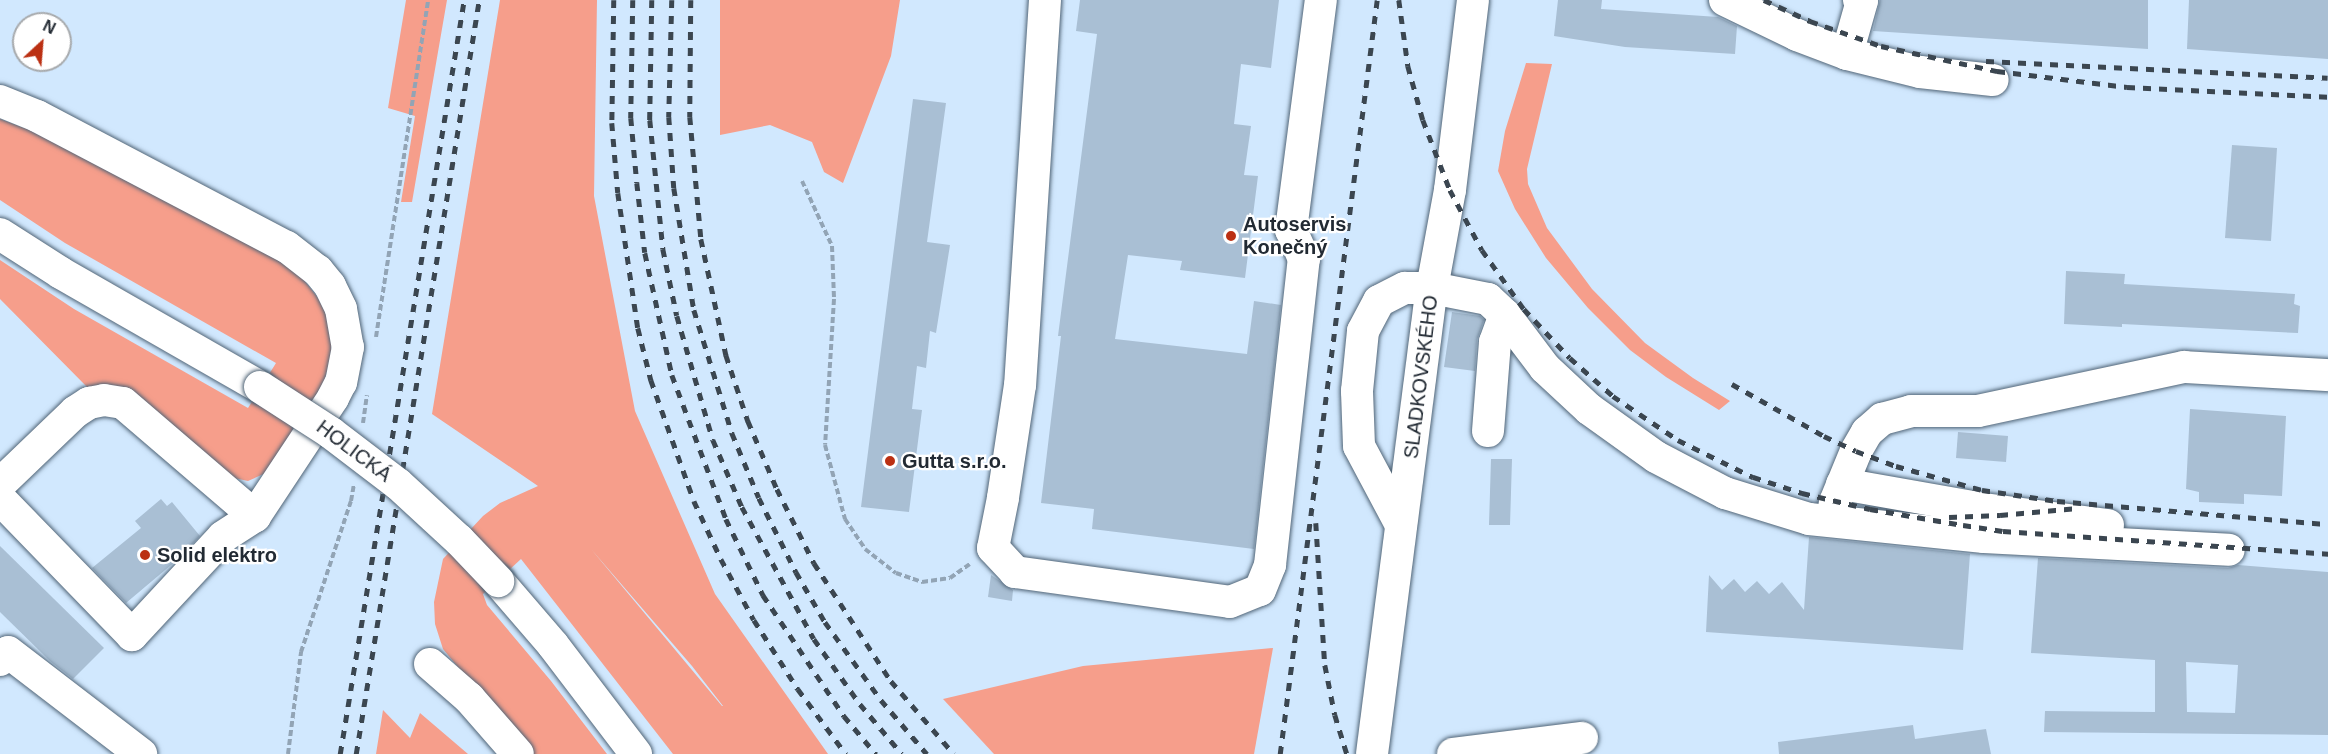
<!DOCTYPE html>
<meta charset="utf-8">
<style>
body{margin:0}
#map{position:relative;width:2328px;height:754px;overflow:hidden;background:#d1e8fe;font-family:Helvetica,sans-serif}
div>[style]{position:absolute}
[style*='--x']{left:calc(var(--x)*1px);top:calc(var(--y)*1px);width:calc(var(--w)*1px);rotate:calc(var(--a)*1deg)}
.green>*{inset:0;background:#f69e8b}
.building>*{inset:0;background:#a9bfd4}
.path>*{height:4px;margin-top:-2px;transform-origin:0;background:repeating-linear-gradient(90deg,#92a4b5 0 6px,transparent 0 9px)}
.roads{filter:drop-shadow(0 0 2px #516577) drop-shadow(0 0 2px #516577)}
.minor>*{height:32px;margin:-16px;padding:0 16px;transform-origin:16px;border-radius:16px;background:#fff}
.rail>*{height:4.5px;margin-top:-2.25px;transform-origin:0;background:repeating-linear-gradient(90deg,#3b4650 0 8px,transparent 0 16px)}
.bridges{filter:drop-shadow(0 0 2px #516577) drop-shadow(0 0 2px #516577)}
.minor-bridge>*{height:32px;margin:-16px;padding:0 16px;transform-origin:16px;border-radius:16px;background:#fff}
.dots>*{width:16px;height:16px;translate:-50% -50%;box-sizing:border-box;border:3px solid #fff;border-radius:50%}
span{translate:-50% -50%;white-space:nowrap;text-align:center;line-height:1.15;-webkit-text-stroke:4.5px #fff;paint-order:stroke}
.poi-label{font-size:20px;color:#222a33;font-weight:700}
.left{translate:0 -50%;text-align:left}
.street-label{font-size:20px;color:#222a33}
.north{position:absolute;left:12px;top:12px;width:60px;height:60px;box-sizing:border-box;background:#fff;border:2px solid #a7aaad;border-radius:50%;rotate:26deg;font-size:16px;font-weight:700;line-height:24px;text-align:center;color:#222a33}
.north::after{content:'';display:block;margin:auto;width:21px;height:27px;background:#bb3013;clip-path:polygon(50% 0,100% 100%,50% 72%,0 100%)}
</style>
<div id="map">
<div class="green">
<i style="clip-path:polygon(406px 0,447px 0,412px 202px,401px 202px,415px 116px,388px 108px)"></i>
<i style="clip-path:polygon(evenodd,500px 0,597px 0,594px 196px,635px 411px,715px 594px,828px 754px,673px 754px,521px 559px,483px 594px,487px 605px,551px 681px,607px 754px,530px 754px,443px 649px,435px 624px,434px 602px,443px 559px,483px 516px,500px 503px,538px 486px,432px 414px,500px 0,591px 549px,692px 666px,723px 706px,722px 706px,591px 549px)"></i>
<i style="clip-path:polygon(720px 0,900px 0,891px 56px,843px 183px,824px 172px,812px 142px,770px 125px,720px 135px)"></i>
<i style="clip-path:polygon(1526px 63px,1552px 64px,1527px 169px,1528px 184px,1547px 228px,1592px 289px,1645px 343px,1693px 378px,1730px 401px,1719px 410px,1666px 377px,1630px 350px,1588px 308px,1546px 258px,1515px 209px,1498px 171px,1505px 131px)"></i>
<i style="clip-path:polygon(0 119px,35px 132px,250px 242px,285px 264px,303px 279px,318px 298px,327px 316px,332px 340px,330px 360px,322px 389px,268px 472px,248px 481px,234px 478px,89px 389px,0 299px,0 260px,74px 309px,248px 408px,276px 363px,65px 243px,0 200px)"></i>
<i style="clip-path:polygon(1273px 648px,1254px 754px,994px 754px,943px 699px,1083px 666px)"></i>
<i style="clip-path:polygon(383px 710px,410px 738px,420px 713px,468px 754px,376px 754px)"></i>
</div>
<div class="building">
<i style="clip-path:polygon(1080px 0,1279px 0,1271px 68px,1241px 64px,1234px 124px,1251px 126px,1244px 175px,1258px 176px,1245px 278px,1180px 270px,1182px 261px,1128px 255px,1115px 339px,1247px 354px,1254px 301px,1281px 305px,1254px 549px,1092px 529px,1094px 509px,1041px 503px,1061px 336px,1058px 336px,1097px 34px,1076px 31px)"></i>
<i style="clip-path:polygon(1558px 0,1602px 0,1601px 9px,1718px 17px,1737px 26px,1735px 54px,1625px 47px,1554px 36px)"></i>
<i style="clip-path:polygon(1880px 0,2148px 0,2148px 49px,1873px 31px)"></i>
<i style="clip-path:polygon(2189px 0,2328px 0,2328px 59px,2187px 49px)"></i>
<i style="clip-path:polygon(913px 99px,946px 103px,927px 242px,950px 245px,936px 333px,930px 331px,926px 368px,917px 366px,912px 409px,922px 410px,909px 512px,861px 507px)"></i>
<i style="clip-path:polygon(2232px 145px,2277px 148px,2271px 241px,2225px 238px)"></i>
<i style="clip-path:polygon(2066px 271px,2125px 274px,2124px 284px,2295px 294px,2294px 304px,2300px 306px,2298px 333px,2122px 324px,2122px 327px,2064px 324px)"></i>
<i style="clip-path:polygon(1452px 312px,1480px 316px,1484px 320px,1477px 340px,1475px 371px,1444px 367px)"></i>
<i style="clip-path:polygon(2190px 409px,2286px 416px,2282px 496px,2244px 494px,2244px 504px,2199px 502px,2199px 492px,2186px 489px)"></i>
<i style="clip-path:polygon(1958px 432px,2008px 436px,2006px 462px,1956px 458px)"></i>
<i style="clip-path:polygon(1491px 459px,1512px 459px,1510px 525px,1489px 525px)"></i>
<i style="clip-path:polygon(161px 499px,167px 506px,172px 502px,200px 536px,177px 560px,126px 603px,92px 568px,141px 528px,135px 521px)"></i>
<i style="clip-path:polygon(1809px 537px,1970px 554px,1963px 650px,1706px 632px,1709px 575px,1722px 590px,1734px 579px,1745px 592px,1757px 581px,1769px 594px,1782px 582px,1804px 610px)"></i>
<i style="clip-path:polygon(0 546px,104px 648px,73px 679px,50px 661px,0 612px)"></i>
<i style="clip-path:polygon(evenodd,2038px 558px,2228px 568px,2238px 565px,2328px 572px,2328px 735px,2044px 732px,2045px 711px,2155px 712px,2155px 660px,2031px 653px,2038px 558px,2186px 662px,2238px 665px,2235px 713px,2187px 712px,2186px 662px)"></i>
<i style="clip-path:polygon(991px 575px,1013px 590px,1012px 601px,988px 597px)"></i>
<i style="clip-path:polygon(1913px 725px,1915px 739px,1986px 729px,1991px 754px,1779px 754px,1778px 742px)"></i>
</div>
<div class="path">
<i style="--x:802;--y:181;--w:72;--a:65.2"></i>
<i style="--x:832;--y:246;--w:53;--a:87.8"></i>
<i style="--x:834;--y:299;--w:146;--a:93.5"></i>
<i style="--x:825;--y:445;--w:77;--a:74.9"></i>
<i style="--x:845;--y:519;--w:36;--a:56"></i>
<i style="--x:865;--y:549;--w:39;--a:38"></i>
<i style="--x:896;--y:573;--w:28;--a:19"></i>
<i style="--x:922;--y:582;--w:28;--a:-8"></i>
<i style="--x:950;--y:578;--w:24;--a:-35"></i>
<i style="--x:376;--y:337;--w:341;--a:-81.2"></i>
<i style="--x:363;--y:423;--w:28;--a:-82"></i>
<i style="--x:288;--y:754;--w:103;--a:-82.7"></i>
<i style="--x:301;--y:652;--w:159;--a:-71.7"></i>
<i style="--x:351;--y:501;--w:17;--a:-80"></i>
</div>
<div class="roads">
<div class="minor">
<i style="--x:1045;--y:0;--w:386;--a:93.7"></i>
<i style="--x:1020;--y:385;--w:114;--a:98.6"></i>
<i style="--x:1003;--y:498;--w:51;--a:101.3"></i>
<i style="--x:993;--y:548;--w:33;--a:47"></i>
<i style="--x:1015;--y:572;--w:217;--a:7.9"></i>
<i style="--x:1230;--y:602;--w:32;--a:-22"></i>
<i style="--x:1260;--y:590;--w:27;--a:-68"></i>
<i style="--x:1270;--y:565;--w:308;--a:-83.7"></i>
<i style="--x:1304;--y:259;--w:32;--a:-114"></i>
<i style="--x:1291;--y:230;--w:232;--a:-82.6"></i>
<i style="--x:1725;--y:0;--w:80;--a:25.9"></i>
<i style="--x:1797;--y:35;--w:53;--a:20.8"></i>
<i style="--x:1859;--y:0;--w:3;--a:18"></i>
<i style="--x:1862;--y:1;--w:55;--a:105.8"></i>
<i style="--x:1847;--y:54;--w:75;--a:13.9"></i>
<i style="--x:1920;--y:72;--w:73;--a:6.3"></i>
<i style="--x:0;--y:101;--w:40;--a:22"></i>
<i style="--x:37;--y:116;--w:282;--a:27.7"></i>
<i style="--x:287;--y:247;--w:39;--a:38"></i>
<i style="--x:318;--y:271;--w:19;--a:51"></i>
<i style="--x:330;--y:286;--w:25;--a:64"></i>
<i style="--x:341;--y:309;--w:39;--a:80"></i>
<i style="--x:348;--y:347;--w:36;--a:101"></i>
<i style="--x:341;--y:382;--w:18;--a:117"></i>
<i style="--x:333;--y:398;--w:141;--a:123.5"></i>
<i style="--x:255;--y:516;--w:38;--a:147"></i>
<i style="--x:223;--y:537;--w:134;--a:132.9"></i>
<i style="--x:132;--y:635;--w:190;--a:-134.1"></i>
<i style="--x:0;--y:234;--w:72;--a:32.6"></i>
<i style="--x:61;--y:273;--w:229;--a:29.8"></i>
<i style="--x:1488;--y:431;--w:89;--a:-85.5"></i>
<i style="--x:1495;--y:342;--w:29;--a:-70"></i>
<i style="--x:0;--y:484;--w:104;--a:-43.8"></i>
<i style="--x:75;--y:412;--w:17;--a:-33"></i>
<i style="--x:89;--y:403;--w:15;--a:-11"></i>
<i style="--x:104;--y:400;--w:19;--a:9"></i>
<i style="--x:123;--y:403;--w:174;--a:40.6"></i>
<i style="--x:1842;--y:484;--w:144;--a:10"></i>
<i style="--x:1984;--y:509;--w:125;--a:7.4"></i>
<i style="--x:1832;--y:521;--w:19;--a:-81"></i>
<i style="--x:1835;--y:502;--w:55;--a:-67.6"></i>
<i style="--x:1856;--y:451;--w:22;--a:-60"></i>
<i style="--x:1867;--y:432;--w:20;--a:-41"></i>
<i style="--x:1882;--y:419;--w:30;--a:-15"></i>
<i style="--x:1911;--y:411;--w:67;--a:0"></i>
<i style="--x:1978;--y:411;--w:211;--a:-12.1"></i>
<i style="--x:2184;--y:367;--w:144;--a:3.2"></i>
<i style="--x:1401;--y:525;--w:89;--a:-118"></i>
<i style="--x:1359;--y:446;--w:55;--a:-92.1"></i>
<i style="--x:1357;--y:391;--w:60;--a:-84.3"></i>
<i style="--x:1363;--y:331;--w:34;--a:-62"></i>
<i style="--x:1379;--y:301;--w:29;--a:-27"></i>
<i style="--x:1405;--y:288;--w:27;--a:0"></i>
<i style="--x:1432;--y:288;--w:57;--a:11.1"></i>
<i style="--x:1488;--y:299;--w:23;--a:43"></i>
<i style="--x:1505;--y:315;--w:66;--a:53"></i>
<i style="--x:1545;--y:368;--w:60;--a:43"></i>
<i style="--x:1589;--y:409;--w:82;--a:35.6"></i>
<i style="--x:1656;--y:457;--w:78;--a:27.6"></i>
<i style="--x:1725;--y:493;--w:88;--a:17.2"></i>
<i style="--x:1809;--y:519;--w:176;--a:5.9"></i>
<i style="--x:1984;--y:537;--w:245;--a:3"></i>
<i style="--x:498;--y:581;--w:84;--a:49.3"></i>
<i style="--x:553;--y:645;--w:137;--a:52.7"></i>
<i style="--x:0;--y:660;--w:11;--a:-45"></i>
<i style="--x:8;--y:652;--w:168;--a:37.5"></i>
<i style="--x:430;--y:664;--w:52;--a:41.1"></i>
<i style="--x:469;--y:698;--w:74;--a:48.8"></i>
<i style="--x:1372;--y:754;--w:470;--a:-82.7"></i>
<i style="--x:1432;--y:288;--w:100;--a:-79.6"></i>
<i style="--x:1450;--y:190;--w:191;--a:-83.1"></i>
<i style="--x:1453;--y:754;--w:130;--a:-7.1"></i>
</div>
</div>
<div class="rail">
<i style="--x:614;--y:0;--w:123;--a:90.9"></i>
<i style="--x:612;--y:123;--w:70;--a:85.1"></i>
<i style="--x:618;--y:193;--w:136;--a:81.6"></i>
<i style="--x:638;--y:328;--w:54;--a:76"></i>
<i style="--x:651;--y:380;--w:128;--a:70.4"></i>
<i style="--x:694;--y:501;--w:64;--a:65"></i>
<i style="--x:721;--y:559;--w:69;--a:61.6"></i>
<i style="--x:754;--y:620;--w:82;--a:57.5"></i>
<i style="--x:798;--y:689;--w:81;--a:53.6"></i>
<i style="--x:633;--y:0;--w:118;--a:91"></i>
<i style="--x:631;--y:118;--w:65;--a:84.7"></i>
<i style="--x:637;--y:183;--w:70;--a:83.5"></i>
<i style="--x:645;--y:253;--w:125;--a:77.5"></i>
<i style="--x:672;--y:375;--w:154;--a:69.4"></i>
<i style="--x:726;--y:519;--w:85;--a:64"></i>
<i style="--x:763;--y:595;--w:146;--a:56.2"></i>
<i style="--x:844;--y:716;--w:50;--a:49.9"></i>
<i style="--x:652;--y:0;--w:120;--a:91"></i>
<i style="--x:650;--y:120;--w:130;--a:84.2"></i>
<i style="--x:663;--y:249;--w:68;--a:78.2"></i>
<i style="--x:677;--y:316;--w:129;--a:73.8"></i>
<i style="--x:713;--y:440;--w:73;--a:66.6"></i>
<i style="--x:742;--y:507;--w:150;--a:61.4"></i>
<i style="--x:814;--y:639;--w:80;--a:54.7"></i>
<i style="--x:860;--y:704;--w:65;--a:50"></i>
<i style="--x:672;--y:0;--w:117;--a:91.5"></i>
<i style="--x:669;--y:117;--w:71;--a:86"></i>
<i style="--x:674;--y:188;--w:124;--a:80.7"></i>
<i style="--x:694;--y:310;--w:129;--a:72.8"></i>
<i style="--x:732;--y:433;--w:70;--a:67.4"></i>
<i style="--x:759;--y:498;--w:83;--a:63.4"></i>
<i style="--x:796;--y:572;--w:58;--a:59.9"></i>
<i style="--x:825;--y:622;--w:96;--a:54.3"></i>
<i style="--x:881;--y:700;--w:71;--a:49.6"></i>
<i style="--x:691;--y:0;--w:117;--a:90.5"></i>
<i style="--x:690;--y:117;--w:122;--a:84.8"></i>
<i style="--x:701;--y:239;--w:119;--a:77.8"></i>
<i style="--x:726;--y:355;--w:70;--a:71.6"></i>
<i style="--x:748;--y:421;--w:74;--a:66.9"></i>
<i style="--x:777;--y:489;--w:83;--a:63.4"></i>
<i style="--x:814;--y:563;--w:141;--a:56.9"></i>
<i style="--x:891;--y:681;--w:96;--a:49.2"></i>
<i style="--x:1399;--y:0;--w:67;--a:82.2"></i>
<i style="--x:1408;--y:66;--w:56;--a:74.5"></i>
<i style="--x:1423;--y:120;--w:75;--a:68.9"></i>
<i style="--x:1450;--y:190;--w:68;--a:61.9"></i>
<i style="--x:1482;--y:250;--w:72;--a:54.6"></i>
<i style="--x:1524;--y:309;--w:67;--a:46.8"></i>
<i style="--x:1570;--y:358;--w:57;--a:41.5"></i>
<i style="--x:1613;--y:396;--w:78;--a:34.1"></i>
<i style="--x:1678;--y:440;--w:84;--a:26.3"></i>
<i style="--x:1753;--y:477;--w:52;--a:18.1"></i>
<i style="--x:1802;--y:493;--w:70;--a:13.2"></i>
<i style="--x:1870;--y:509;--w:94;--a:9.8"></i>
<i style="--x:1963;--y:525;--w:40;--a:8.5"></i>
<i style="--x:2003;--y:531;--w:326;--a:4"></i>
<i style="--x:1764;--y:0;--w:51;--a:24.5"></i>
<i style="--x:1810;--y:21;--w:75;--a:19.4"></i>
<i style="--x:1881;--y:46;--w:119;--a:12.2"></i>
<i style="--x:1997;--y:71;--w:131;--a:7"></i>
<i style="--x:2127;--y:87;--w:201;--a:2.8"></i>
<i style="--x:1986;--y:61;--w:342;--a:2.8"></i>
<i style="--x:1732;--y:384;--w:106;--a:29.5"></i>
<i style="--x:1824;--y:436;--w:35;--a:25"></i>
<i style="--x:1856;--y:451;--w:43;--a:20.6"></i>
<i style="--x:1896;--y:466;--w:89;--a:15.6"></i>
<i style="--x:1982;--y:490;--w:76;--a:8.3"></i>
<i style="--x:2057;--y:501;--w:272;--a:4.9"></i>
<i style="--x:1949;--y:517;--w:51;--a:-2.2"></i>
<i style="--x:2000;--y:515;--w:78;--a:-5.1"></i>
<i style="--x:1316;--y:523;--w:142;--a:86.4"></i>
<i style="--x:1325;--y:665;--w:51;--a:78.7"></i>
<i style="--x:1335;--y:715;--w:41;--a:72.9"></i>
<i style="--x:340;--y:754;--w:764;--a:-80.66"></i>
<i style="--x:356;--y:754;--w:764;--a:-80.73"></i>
<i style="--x:1280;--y:754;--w:760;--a:-82.67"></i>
</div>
<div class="bridges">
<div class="minor-bridge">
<i style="--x:260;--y:387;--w:85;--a:32.9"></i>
<i style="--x:331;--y:433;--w:84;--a:37.3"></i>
<i style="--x:398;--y:484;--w:83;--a:42.6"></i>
<i style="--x:459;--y:540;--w:57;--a:46.4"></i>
</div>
</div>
<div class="dots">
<i style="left:1231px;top:236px;background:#bb3013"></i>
<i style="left:890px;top:461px;background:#bb3013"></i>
<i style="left:145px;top:555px;background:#bb3013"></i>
</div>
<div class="poi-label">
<span class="left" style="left:1243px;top:236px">Autoservis<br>Konečný</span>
<span class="left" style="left:902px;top:461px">Gutta s.r.o.</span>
<span class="left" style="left:157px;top:555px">Solid elektro</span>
</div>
<div class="street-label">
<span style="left:1421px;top:377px;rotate:-83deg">SLADKOVSKÉHO</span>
<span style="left:354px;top:451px;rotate:37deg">HOLICKÁ</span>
</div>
<div class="north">N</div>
</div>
